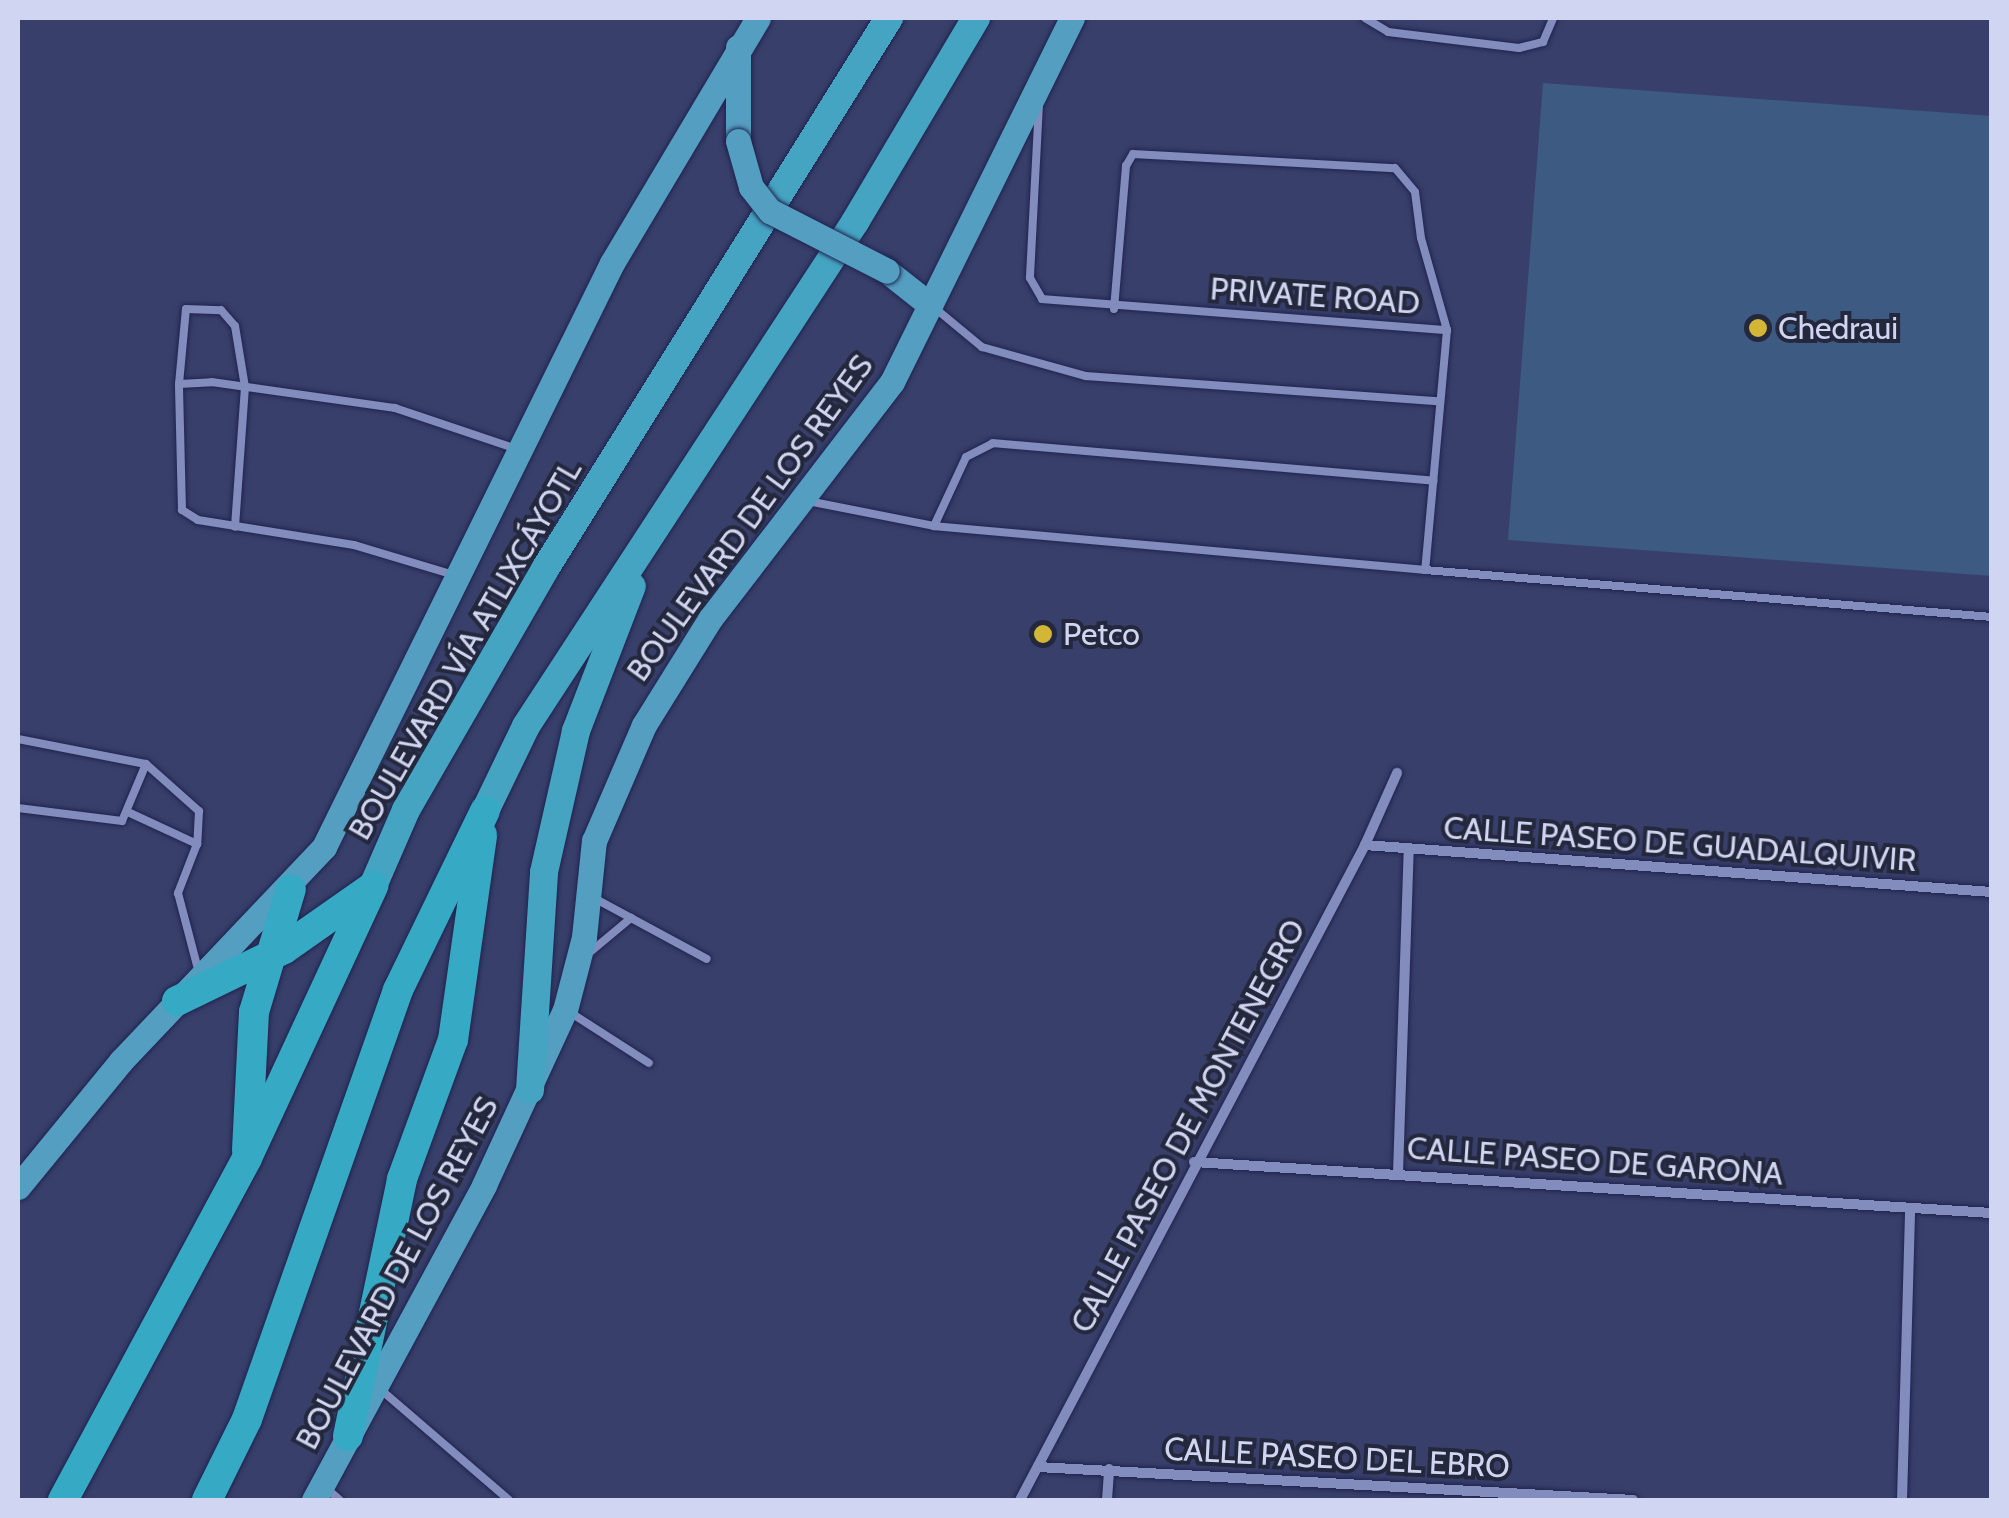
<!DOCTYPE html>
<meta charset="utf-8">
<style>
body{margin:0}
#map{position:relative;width:2009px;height:1518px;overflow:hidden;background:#383f6b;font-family:Cabin,sans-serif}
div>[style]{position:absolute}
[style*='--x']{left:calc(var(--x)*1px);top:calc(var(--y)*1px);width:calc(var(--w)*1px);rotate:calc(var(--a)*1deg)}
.building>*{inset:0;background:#3c5a82}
.roads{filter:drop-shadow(0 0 2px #20244e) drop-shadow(0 0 2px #20244e)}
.service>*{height:8px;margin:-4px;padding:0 4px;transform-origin:4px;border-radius:4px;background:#828cbd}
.minor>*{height:10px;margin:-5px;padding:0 5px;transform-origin:5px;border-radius:5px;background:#828cbd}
.primary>*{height:25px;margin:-12.5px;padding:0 12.5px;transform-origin:12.5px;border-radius:12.5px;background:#549ec1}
.trunk>*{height:28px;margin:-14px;padding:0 14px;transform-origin:14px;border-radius:14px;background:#45a4c2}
.motorway>*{height:30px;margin:-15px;padding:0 15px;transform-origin:15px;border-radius:15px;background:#36aac4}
.bridges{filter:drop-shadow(0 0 2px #20244e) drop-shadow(0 0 2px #20244e)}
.primary-bridge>*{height:25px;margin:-12.5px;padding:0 12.5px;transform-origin:12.5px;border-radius:12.5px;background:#549ec1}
.dots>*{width:28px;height:28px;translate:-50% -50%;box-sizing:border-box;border:5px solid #24283c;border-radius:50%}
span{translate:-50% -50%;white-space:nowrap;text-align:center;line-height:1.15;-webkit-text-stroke:8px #24283c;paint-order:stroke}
.street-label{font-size:32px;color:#d0d6f1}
.poi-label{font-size:32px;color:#d0d6f1}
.left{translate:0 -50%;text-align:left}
.frame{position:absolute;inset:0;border:20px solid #d0d6f1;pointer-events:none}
</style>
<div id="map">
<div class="building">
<i style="clip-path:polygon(1543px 83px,1992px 116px,1992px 576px,1508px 540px)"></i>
</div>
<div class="roads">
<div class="service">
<i style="--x:1365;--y:18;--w:27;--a:31"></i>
<i style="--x:1388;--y:32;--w:132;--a:7"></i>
<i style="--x:1519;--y:48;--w:25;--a:-14"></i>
<i style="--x:1543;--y:42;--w:26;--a:-67"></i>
<i style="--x:1039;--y:104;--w:174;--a:93"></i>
<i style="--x:1030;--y:278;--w:24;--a:60"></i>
<i style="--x:1042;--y:299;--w:406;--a:4.4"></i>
<i style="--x:936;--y:309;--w:60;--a:39.6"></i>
<i style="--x:982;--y:347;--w:108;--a:15.6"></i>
<i style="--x:1086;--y:376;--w:352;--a:4.1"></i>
<i style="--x:1114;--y:309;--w:144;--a:-85.2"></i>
<i style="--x:1126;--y:166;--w:14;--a:-60"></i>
<i style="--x:1133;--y:154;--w:262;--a:3.1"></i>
<i style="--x:1395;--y:168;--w:31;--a:50"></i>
<i style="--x:1415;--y:192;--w:46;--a:82.6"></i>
<i style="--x:1421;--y:238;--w:96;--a:74.2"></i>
<i style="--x:1447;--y:330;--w:241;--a:95.2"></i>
<i style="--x:1425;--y:570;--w:569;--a:4.74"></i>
<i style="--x:179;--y:384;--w:75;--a:-84.7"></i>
<i style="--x:186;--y:309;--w:35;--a:2"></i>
<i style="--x:221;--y:310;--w:21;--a:49"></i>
<i style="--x:235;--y:326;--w:62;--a:80.7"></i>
<i style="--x:245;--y:387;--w:140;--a:94.1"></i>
<i style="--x:808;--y:501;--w:128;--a:11.2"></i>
<i style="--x:934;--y:526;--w:493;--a:5.1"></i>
<i style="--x:934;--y:526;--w:76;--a:-65.1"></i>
<i style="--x:966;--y:457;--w:30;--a:-27"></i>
<i style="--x:993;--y:443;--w:442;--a:4.9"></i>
<i style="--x:454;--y:575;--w:104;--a:-163.3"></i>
<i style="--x:354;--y:545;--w:158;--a:-170.9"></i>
<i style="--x:198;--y:520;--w:19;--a:-148"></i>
<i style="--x:182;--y:510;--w:126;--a:-91.4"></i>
<i style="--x:179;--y:384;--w:33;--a:-3"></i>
<i style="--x:212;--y:382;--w:185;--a:8.1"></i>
<i style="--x:395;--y:408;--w:126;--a:18.6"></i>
<i style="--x:18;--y:739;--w:130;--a:11.1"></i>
<i style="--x:146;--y:764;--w:71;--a:41.6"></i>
<i style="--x:199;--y:811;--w:33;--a:93"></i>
<i style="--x:197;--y:844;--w:53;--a:111.2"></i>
<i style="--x:178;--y:893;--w:83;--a:75.3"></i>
<i style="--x:18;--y:808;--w:105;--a:7.1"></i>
<i style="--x:122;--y:821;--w:62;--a:-67.2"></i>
<i style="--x:130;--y:813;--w:74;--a:24.8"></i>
<i style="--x:594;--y:898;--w:128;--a:28.4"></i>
<i style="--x:589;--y:953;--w:55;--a:-39.8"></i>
<i style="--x:568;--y:1011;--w:96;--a:32.7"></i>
<i style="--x:380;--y:1389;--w:170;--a:40.7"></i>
<i style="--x:326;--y:1488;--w:18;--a:41"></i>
</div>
<div class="minor">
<i style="--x:1365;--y:845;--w:629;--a:4.29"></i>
<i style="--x:1194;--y:1162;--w:800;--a:3.66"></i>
<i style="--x:1398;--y:1173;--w:324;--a:-88.1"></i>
<i style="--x:1038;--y:1467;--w:596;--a:3.17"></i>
<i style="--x:1020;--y:1500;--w:740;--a:-62.22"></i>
<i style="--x:1365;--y:845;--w:79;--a:-66"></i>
<i style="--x:1107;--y:1500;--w:31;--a:-86"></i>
<i style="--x:1902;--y:1500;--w:292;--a:-88.4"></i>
</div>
<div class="primary">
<i style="--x:738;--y:141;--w:94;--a:-90"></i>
<i style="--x:887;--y:271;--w:55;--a:38.3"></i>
<i style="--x:18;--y:1187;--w:163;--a:-50.7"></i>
<i style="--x:121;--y:1061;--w:295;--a:-46.5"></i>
<i style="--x:324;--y:847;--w:651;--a:-63.75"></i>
<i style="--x:612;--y:263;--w:285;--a:-59.2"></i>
<i style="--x:314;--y:1500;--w:358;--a:-61.6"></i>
<i style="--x:484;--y:1185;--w:193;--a:-65.2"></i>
<i style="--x:565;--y:1010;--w:75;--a:-75.4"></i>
<i style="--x:584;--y:937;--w:97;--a:-84.1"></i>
<i style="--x:594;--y:841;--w:126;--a:-66.7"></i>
<i style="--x:644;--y:725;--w:125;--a:-58.1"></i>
<i style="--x:710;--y:619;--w:299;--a:-52.5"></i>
<i style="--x:892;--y:382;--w:406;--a:-63.7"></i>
</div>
<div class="trunk">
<i style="--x:485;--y:811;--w:94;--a:-64.2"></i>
<i style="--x:526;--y:726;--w:602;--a:-56.86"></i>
<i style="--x:855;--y:222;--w:237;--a:-59.3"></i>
<i style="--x:373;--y:886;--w:83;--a:-66.5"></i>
<i style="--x:406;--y:810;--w:278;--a:-60"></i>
<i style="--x:545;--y:569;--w:650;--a:-58.02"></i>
<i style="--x:530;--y:1090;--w:218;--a:-86.3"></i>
<i style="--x:544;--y:872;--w:145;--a:-77.2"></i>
<i style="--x:576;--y:731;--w:155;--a:-68.9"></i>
</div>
<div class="motorway">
<i style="--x:177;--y:1001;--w:119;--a:-25.9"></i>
<i style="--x:284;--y:949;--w:103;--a:-35.1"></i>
<i style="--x:247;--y:1150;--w:138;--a:-87.1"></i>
<i style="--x:254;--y:1012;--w:128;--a:-73.3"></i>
<i style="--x:348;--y:1436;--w:263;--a:-78.1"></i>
<i style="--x:402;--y:1179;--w:148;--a:-69.9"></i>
<i style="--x:453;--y:1040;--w:207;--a:-81.9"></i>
<i style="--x:63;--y:1500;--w:388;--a:-61.7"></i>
<i style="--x:247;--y:1158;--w:300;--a:-65.1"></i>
<i style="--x:207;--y:1500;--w:90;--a:-63.7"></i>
<i style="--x:247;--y:1419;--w:455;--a:-70.6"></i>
<i style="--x:398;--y:990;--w:199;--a:-64.1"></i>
</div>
</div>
<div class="bridges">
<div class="primary-bridge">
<i style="--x:738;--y:141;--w:48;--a:74.2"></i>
<i style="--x:751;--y:187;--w:31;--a:52"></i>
<i style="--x:770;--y:211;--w:131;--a:27.1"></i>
</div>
</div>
<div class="dots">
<i style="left:1758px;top:328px;background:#d3b635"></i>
<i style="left:1043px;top:634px;background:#d3b635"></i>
</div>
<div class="street-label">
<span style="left:1315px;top:296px;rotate:4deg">PRIVATE ROAD</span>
<span style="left:750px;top:518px;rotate:-54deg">BOULEVARD DE LOS REYES</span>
<span style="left:465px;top:650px;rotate:-60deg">BOULEVARD VÍA ATLIXCÁYOTL</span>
<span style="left:1680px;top:844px;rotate:4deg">CALLE PASEO DE GUADALQUIVIR</span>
<span style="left:1188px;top:1126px;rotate:-62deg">CALLE PASEO DE MONTENEGRO</span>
<span style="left:1595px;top:1161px;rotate:4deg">CALLE PASEO DE GARONA</span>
<span style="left:397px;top:1273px;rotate:-62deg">BOULEVARD DE LOS REYES</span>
<span style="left:1337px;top:1458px;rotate:3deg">CALLE PASEO DEL EBRO</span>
</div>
<div class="poi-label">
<span class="left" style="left:1778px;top:328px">Chedraui</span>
<span class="left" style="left:1063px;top:634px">Petco</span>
</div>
<div class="frame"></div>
</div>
